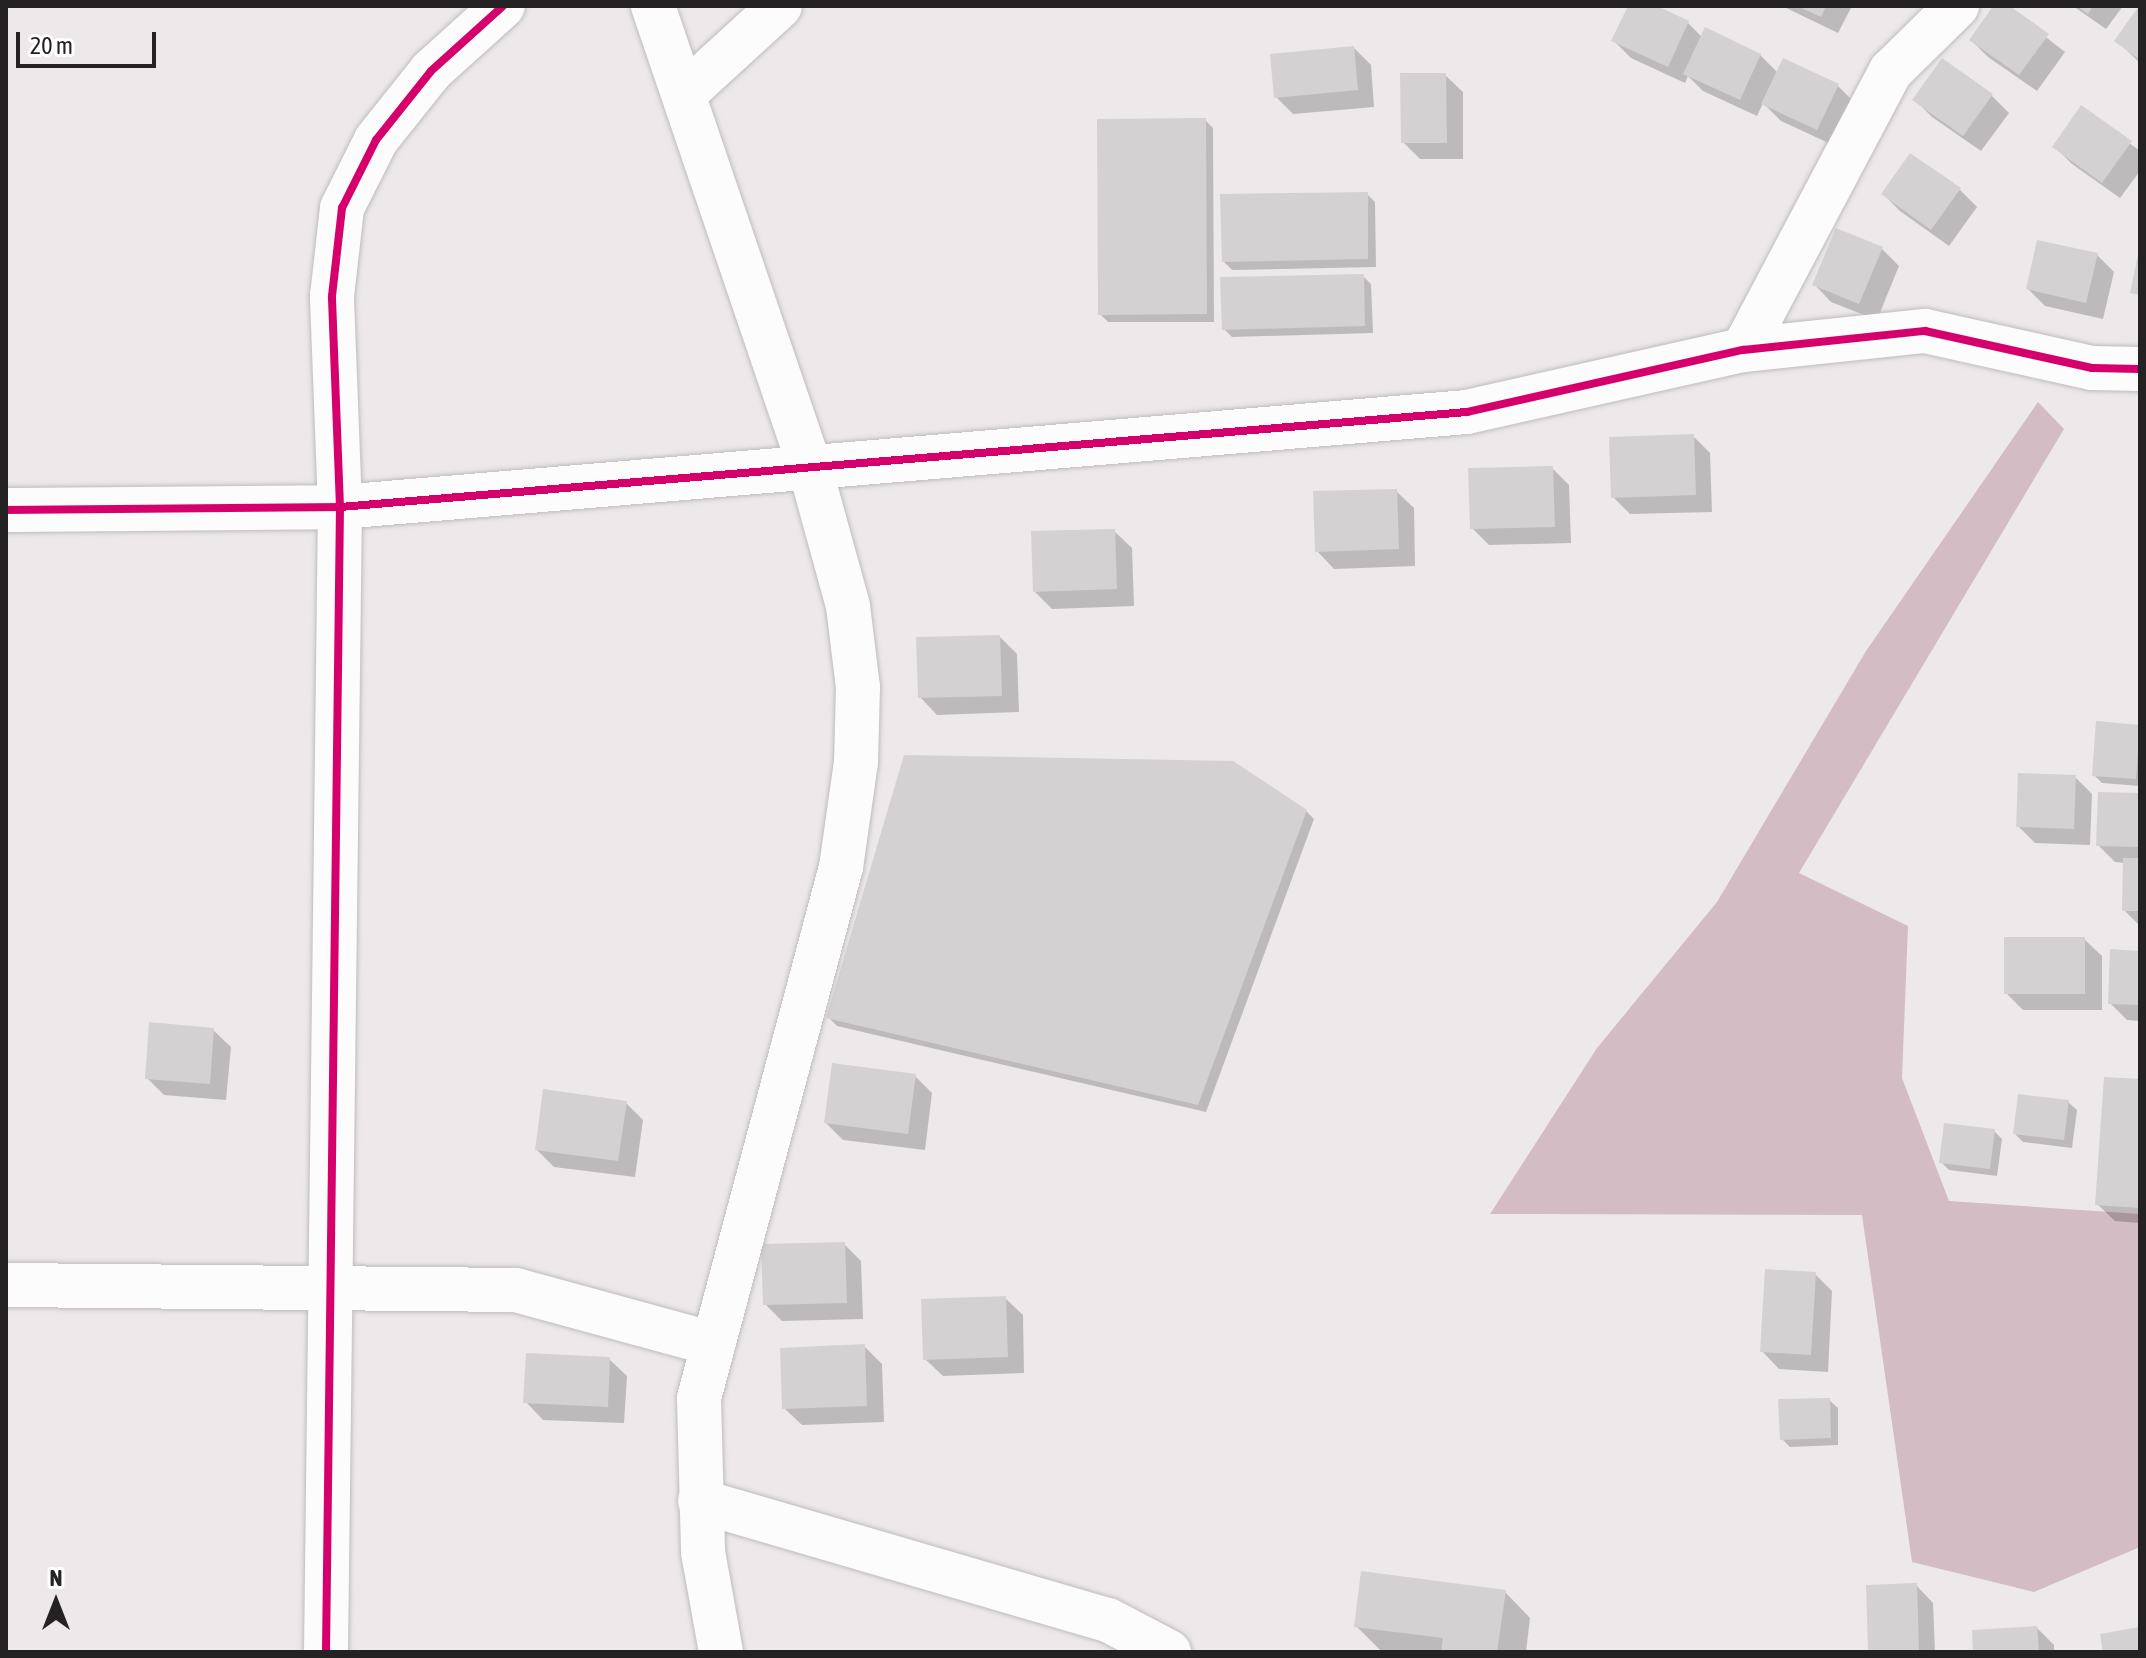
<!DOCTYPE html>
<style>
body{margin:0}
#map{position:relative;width:2146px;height:1658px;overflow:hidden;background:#ede9eb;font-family:"Asap Condensed",sans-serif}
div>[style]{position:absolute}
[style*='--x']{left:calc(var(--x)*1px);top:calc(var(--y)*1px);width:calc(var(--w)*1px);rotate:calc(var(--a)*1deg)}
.forest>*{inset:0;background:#d4bcc4}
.shadow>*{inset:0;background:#0003}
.building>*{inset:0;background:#d4d1d2}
.roads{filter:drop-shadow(0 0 2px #bfbcbd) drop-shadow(0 0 2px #bfbcbd)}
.minor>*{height:44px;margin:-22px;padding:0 22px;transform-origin:22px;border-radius:22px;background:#fcfcfc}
.cycleway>*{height:8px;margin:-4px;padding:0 4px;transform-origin:4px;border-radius:4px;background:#d6006c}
span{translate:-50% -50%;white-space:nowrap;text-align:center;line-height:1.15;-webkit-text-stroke:6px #fff;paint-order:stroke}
.frame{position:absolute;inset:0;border:8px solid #242223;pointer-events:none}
.north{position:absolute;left:16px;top:1562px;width:80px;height:80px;-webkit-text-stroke:6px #fff;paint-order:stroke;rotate:0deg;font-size:22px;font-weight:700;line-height:32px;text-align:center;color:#242223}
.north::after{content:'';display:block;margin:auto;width:28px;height:36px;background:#242223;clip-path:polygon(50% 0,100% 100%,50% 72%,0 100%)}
.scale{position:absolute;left:16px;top:32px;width:140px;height:36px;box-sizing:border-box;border:4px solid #242223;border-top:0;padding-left:10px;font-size:24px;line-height:28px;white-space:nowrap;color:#242223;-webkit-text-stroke:6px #fff;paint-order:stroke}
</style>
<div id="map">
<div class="forest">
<i style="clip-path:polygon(2038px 402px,2064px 429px,1799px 873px,1908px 926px,1902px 1078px,1949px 1201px,2140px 1214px,2140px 1547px,2034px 1592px,1912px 1562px,1862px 1215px,1490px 1214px,1597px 1048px,1717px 902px,1866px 651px)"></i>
</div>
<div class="shadow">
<i style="clip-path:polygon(1630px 6px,1652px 6px,1688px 23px,1703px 38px,1760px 55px,1778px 73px,1838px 86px,1855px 103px,1835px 146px,1781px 121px,1763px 103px,1757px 116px,1703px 91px,1688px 76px,1685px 83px,1631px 58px,1614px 41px)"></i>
<i style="clip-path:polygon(1782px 6px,1852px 6px,1838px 33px)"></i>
<i style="clip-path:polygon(1995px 6px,2006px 6px,2065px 52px,2037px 91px,1988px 57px,1971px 40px)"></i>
<i style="clip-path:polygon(2073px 6px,2123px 6px,2106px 29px)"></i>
<i style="clip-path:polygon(2140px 8px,2140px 63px,2117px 41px)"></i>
<i style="clip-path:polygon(1354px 48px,1371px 65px,1374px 107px,1293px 114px,1276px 97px)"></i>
<i style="clip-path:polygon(1445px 75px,1463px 92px,1463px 159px,1420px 159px,1403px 142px)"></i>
<i style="clip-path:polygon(1991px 95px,2009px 113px,1981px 151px,1932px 117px,1915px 100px)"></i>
<i style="clip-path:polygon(2082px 108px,2140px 151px,2140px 171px,2120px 198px,2072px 164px,2055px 147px)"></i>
<i style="clip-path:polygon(1205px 120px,1213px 128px,1214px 322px,1108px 322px,1100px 314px)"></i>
<i style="clip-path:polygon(1960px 190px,1977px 207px,1949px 246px,1900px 211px,1883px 194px)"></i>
<i style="clip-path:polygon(1367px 194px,1375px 202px,1376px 267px,1232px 270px,1224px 262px)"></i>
<i style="clip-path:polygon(1882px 249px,1899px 266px,1877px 320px,1831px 302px,1814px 284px)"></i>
<i style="clip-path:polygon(2097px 255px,2114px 272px,2103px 319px,2045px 306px,2028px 289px)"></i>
<i style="clip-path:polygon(1363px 276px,1371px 284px,1373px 333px,1232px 337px,1224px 329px)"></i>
<i style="clip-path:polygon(1693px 436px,1710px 453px,1712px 512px,1630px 514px,1613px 497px)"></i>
<i style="clip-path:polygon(1552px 468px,1569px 485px,1571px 543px,1489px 545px,1472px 528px)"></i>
<i style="clip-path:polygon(1396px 491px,1414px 508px,1415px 566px,1334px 569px,1317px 551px)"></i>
<i style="clip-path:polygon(1114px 531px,1132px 548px,1134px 606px,1052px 609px,1035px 592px)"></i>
<i style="clip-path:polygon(1000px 637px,1017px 654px,1019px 712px,937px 715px,920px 697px)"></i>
<i style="clip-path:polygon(2139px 727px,2140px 786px,2102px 783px,2094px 775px)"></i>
<i style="clip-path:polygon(2075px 777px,2092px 794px,2090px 845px,2035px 843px,2018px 826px)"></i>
<i style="clip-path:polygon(2140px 795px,2140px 926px,2124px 910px,2125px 863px,2115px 862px,2098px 845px)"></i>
<i style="clip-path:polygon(1306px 811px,1314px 819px,1206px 1112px,837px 1026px,829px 1018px)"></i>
<i style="clip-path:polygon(2084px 939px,2102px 956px,2102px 1010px,2023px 1010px,2006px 993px)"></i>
<i style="clip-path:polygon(2140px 953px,2140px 1021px,2127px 1020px,2110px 1003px)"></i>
<i style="clip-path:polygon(213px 1030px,231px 1047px,226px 1100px,164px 1095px,147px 1078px)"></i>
<i style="clip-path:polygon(915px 1076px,932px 1093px,925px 1150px,843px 1140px,826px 1123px)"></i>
<i style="clip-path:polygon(2140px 1081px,2140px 1223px,2115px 1221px,2097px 1204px)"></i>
<i style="clip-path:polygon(2068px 1102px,2077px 1110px,2072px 1148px,2023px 1142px,2015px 1134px)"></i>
<i style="clip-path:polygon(626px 1103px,643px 1120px,635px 1177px,554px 1167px,537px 1150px)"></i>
<i style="clip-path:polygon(1994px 1131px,2002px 1139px,1997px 1176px,1949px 1170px,1941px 1162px)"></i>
<i style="clip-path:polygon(844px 1244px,861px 1261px,863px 1319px,782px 1321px,765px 1304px)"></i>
<i style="clip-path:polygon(1815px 1274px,1832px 1291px,1828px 1372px,1779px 1369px,1762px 1351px)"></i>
<i style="clip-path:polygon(1005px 1298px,1023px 1315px,1024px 1373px,943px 1376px,925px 1359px)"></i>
<i style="clip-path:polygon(864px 1346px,882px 1364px,884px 1422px,802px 1425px,784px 1408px)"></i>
<i style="clip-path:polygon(609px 1359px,627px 1376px,624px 1423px,543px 1420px,526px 1402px)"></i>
<i style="clip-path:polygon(1829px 1400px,1838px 1408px,1838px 1445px,1790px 1447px,1782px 1439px)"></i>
<i style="clip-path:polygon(1916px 1585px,1933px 1603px,1935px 1652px,1870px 1652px)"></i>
<i style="clip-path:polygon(1505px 1592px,1530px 1618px,1526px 1652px,1382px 1652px,1356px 1626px)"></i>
<i style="clip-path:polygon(2037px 1628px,2054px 1645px,2054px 1652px,1975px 1652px)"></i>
</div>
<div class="building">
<i style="clip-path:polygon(1628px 6px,1657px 6px,1689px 21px,1668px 67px,1611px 41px)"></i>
<i style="clip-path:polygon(1797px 6px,1826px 6px,1821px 17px)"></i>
<i style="clip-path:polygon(1993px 6px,2010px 6px,2049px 34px,2019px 75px,1969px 40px)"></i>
<i style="clip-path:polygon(2077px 6px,2093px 6px,2088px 14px)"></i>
<i style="clip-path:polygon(2139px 6px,2140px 6px,2140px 60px,2114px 41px)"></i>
<i style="clip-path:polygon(1705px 27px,1761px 54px,1740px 100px,1683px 74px)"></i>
<i style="clip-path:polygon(1354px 46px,1358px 90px,1274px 98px,1270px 54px)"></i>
<i style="clip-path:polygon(1783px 58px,1839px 84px,1817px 130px,1761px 104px)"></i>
<i style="clip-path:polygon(1942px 58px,1993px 94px,1963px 136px,1912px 100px)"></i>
<i style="clip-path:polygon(1400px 73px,1446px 73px,1447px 143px,1401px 143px)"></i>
<i style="clip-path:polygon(2081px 105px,2132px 141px,2102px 183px,2052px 147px)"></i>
<i style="clip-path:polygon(1206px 118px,1207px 314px,1098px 315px,1097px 119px)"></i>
<i style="clip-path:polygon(1910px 153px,1961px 188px,1931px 230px,1881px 194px)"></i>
<i style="clip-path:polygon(1368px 192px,1368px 259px,1222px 262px,1220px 194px)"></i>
<i style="clip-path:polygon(1836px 228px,1883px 247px,1859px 304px,1812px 285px)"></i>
<i style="clip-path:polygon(2037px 240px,2098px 253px,2086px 303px,2026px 289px)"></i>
<i style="clip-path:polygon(2139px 250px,2140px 250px,2140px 295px,2130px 293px)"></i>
<i style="clip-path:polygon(1364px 274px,1365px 326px,1222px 330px,1220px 277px)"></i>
<i style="clip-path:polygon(1694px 434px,1696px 495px,1611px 498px,1609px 437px)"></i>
<i style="clip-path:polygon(1553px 466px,1555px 527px,1470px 529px,1468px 468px)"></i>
<i style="clip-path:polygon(1397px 489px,1399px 549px,1315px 552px,1313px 491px)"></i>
<i style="clip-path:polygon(1115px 529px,1117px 589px,1033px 592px,1031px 531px)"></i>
<i style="clip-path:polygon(1000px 635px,1002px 696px,918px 698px,916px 637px)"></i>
<i style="clip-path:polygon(2096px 721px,2140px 725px,2136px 779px,2092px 776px)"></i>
<i style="clip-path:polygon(904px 755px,1233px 761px,1307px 810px,1198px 1105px,826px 1018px)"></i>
<i style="clip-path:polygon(2018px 773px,2076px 775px,2074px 829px,2016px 827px)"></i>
<i style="clip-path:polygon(2098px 792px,2140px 793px,2140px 847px,2096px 846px)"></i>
<i style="clip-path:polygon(2123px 858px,2140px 858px,2140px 911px,2122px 911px)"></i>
<i style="clip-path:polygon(2004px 937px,2085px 937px,2085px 994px,2004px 994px)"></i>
<i style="clip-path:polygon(2110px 949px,2140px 951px,2140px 1005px,2108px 1004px)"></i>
<i style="clip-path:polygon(149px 1022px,214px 1028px,210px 1084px,145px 1079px)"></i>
<i style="clip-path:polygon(832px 1063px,916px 1074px,908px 1134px,824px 1123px)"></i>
<i style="clip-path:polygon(2104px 1077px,2140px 1079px,2140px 1208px,2095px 1205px)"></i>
<i style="clip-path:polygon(543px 1089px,627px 1101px,618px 1161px,535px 1150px)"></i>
<i style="clip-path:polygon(2018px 1094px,2069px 1100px,2064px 1140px,2013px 1134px)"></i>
<i style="clip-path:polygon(1944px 1123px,1995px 1129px,1990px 1169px,1939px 1163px)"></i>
<i style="clip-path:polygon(845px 1242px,847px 1303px,763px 1305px,761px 1244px)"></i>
<i style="clip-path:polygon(1765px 1269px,1816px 1272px,1811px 1355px,1760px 1352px)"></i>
<i style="clip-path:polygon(1006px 1296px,1008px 1357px,923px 1360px,921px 1299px)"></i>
<i style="clip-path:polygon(865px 1344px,867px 1406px,782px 1409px,780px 1348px)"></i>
<i style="clip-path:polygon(526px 1353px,610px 1357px,608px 1407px,523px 1403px)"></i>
<i style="clip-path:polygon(1830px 1398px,1831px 1438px,1780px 1440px,1778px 1399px)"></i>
<i style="clip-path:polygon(1361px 1571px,1506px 1590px,1497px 1652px,1441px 1652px,1443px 1638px,1354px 1627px)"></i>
<i style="clip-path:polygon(1917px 1583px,1919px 1652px,1868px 1652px,1866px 1585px)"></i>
<i style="clip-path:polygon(2037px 1626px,2039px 1652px,1973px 1652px,1972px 1630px)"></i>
<i style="clip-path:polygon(2139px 1627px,2140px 1652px,2103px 1652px,2100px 1634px)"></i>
</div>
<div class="roads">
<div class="minor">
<i style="--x:653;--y:6;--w:488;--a:71.2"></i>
<i style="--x:810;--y:468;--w:143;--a:74.6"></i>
<i style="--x:848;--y:606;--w:82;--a:83"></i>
<i style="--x:858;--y:687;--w:75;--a:91.5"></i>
<i style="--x:856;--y:762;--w:106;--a:98.1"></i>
<i style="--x:841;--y:867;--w:550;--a:104.97"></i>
<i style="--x:699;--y:1398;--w:154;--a:88.5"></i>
<i style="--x:703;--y:1552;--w:102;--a:79.8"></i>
<i style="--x:684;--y:94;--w:130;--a:-42.5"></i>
<i style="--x:1743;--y:350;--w:316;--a:-62.1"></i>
<i style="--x:1891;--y:71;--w:93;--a:-44.6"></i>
<i style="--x:6;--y:510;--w:334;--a:-0.5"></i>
<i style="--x:340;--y:507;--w:1131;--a:-4.82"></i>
<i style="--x:1467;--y:412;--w:283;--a:-12.7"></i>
<i style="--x:1743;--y:350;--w:183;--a:-6"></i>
<i style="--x:1925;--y:331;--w:171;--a:12.5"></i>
<i style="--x:2092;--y:368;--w:48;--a:1.2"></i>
<i style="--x:6;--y:1285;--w:510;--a:0.56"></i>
<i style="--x:516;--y:1290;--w:204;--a:15.3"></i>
<i style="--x:700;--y:1501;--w:425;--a:16.3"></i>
<i style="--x:1108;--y:1620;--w:69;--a:27.7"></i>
<i style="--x:326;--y:1652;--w:1145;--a:-89.3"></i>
<i style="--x:340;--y:507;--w:211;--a:-92.2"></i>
<i style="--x:332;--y:296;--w:89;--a:-83.5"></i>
<i style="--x:342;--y:208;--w:76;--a:-63.4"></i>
<i style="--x:376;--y:140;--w:88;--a:-51.4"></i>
<i style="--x:431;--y:71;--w:97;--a:-42.1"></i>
</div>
</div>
<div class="cycleway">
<i style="--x:6;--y:510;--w:334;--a:-0.5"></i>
<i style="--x:340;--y:507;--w:1131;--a:-4.82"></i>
<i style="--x:1467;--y:412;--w:283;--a:-12.7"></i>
<i style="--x:1743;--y:350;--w:183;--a:-6"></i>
<i style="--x:1925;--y:331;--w:171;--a:12.5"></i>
<i style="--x:2092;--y:368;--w:48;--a:1.2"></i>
<i style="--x:326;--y:1652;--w:1145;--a:-89.3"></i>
<i style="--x:340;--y:507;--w:211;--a:-92.2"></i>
<i style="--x:332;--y:296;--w:89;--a:-83.5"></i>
<i style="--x:342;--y:208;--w:76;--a:-63.4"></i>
<i style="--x:376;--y:140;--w:88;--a:-51.4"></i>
<i style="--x:431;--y:71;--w:97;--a:-42.1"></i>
</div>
<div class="frame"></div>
<div class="north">N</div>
<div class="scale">20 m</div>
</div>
